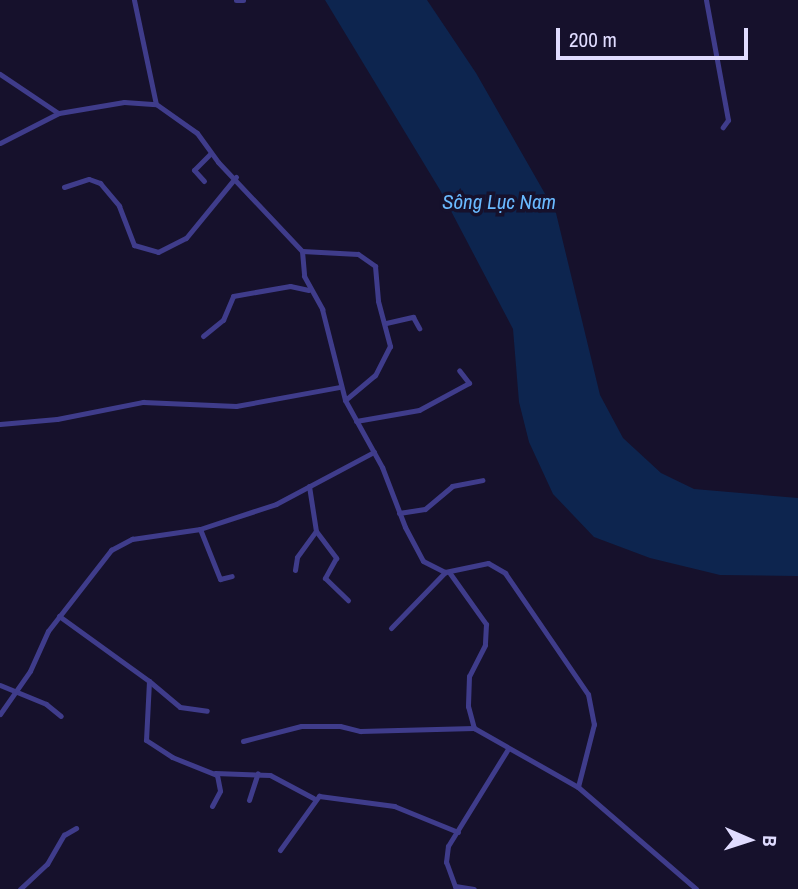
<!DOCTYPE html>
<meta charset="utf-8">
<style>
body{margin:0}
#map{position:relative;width:798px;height:889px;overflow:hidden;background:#16112c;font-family:"Archivo Narrow",sans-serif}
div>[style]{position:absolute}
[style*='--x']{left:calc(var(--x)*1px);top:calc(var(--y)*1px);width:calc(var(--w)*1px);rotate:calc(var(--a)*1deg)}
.water>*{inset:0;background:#0d254f}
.street>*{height:5px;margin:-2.5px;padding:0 2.5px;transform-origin:2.5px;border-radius:2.5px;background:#3f3c8b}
span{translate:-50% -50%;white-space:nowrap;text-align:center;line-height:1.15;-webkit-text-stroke:7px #16112c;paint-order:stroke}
.water-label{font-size:21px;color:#6abaff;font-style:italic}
.north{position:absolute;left:714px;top:805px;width:70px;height:70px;-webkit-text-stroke:5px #16112c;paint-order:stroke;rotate:93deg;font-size:19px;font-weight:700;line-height:28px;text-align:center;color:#e0dcff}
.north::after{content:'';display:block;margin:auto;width:24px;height:32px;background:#e0dcff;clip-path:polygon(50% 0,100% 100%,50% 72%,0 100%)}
.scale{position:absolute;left:556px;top:28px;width:192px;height:32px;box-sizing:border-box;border:4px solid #e0dcff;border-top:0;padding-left:9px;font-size:21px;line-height:24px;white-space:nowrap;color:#e0dcff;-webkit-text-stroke:5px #16112c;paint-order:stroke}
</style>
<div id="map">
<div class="water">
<i style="clip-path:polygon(325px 0,427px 0,476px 73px,556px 213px,600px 395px,623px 438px,661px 473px,694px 489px,798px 498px,798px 576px,720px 575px,650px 558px,594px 537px,553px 494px,529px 442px,519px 402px,513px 329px,440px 190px)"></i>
</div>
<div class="street">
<i style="--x:134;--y:0;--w:106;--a:78.1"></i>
<i style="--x:236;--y:0;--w:7;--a:0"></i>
<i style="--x:706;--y:0;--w:122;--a:79.6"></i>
<i style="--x:728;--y:120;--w:9;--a:126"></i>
<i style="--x:0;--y:74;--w:70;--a:33.9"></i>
<i style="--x:0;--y:143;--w:66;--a:-27"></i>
<i style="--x:59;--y:113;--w:66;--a:-9.6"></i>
<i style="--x:124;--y:102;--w:32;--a:4"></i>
<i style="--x:156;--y:104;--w:50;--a:35.3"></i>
<i style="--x:197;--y:133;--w:36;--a:54"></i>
<i style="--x:218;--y:162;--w:122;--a:46.7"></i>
<i style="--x:302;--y:251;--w:25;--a:85"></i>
<i style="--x:304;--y:276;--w:38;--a:61"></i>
<i style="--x:322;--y:309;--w:94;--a:75.8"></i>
<i style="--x:345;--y:400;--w:77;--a:61.1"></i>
<i style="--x:382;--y:467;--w:64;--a:69"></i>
<i style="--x:405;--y:527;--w:38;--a:62"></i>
<i style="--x:423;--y:561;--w:25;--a:27"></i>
<i style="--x:445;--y:572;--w:44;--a:-11.8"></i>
<i style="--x:488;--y:563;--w:20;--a:30"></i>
<i style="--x:505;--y:573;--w:147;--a:55.6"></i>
<i style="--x:588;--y:694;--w:31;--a:79"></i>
<i style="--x:594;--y:724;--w:65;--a:104.3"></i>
<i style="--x:578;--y:787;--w:156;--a:40.8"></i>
<i style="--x:204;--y:181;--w:15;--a:-132"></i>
<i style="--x:194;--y:170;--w:24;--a:-45"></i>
<i style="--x:64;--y:187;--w:26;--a:-18"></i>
<i style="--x:89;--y:179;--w:12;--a:20"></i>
<i style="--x:100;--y:183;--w:30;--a:50"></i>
<i style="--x:119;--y:206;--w:42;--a:69"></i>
<i style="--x:134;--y:245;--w:25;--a:16"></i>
<i style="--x:158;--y:252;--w:31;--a:-27"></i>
<i style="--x:186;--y:238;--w:79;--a:-50.7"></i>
<i style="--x:302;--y:251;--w:56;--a:3.1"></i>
<i style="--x:358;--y:254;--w:21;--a:35"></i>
<i style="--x:375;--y:266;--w:35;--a:85"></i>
<i style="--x:378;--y:301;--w:47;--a:75.1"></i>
<i style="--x:390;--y:346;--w:33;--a:117"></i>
<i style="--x:375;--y:375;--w:39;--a:140"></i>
<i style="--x:386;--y:323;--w:28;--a:-13"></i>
<i style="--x:413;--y:317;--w:13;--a:61"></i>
<i style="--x:203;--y:336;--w:26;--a:-39"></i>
<i style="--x:223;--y:320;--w:26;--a:-67"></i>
<i style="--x:233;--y:296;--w:58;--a:-10"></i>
<i style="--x:290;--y:286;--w:19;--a:12"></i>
<i style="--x:356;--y:421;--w:64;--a:-9.9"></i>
<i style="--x:419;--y:410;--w:57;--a:-28.4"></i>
<i style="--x:469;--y:383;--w:16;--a:-128"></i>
<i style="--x:0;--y:424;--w:57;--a:-5"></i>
<i style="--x:57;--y:419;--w:88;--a:-11.2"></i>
<i style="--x:143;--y:402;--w:93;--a:2.5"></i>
<i style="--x:236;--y:406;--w:106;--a:-10.4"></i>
<i style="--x:309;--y:486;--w:46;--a:81.2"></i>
<i style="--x:316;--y:531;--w:34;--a:53"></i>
<i style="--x:336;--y:558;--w:23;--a:119"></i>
<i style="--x:325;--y:578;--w:32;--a:44"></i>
<i style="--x:399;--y:513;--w:26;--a:-9"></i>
<i style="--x:425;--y:509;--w:35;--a:-40"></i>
<i style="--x:452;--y:486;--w:31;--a:-11"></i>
<i style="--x:200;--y:529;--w:54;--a:68.2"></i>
<i style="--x:220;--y:579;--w:12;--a:-14"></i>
<i style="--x:295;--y:570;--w:13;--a:-81"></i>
<i style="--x:297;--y:557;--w:32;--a:-54"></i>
<i style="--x:449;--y:572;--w:64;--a:54.6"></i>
<i style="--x:486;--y:624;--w:21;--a:93"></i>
<i style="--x:485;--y:645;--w:35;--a:117"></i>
<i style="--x:469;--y:676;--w:30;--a:92"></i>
<i style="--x:468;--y:706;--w:23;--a:75"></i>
<i style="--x:474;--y:728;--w:120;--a:29.6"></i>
<i style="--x:59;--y:616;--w:111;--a:35.8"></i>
<i style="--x:149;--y:681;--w:59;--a:92.9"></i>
<i style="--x:146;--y:740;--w:31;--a:33"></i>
<i style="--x:172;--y:757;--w:48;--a:21.8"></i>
<i style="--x:217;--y:775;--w:16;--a:79"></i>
<i style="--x:220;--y:791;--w:17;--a:118"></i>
<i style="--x:391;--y:628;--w:78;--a:-46"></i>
<i style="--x:149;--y:681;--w:40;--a:40"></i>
<i style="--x:180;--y:707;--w:27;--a:8"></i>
<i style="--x:0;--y:685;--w:50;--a:22.4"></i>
<i style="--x:46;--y:704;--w:19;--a:39"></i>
<i style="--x:0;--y:714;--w:52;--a:-55.1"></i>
<i style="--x:30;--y:671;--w:44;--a:-65.8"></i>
<i style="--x:48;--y:631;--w:103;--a:-52.1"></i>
<i style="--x:111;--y:550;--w:24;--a:-28"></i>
<i style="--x:132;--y:539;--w:69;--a:-8.4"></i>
<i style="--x:200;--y:529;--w:80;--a:-18.2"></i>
<i style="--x:276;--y:504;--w:111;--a:-28"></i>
<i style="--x:243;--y:741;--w:60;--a:-14.5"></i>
<i style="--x:301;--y:726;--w:39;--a:0"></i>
<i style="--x:340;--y:726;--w:21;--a:14"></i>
<i style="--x:360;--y:731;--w:114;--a:-1.5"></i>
<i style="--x:215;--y:773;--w:55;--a:2.1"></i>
<i style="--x:270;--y:775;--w:49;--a:28.1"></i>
<i style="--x:249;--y:800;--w:28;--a:-72"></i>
<i style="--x:280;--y:850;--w:67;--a:-54.2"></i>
<i style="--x:319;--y:796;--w:76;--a:7.6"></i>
<i style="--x:394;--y:806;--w:69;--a:22.1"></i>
<i style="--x:455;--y:886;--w:19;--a:9"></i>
<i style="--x:20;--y:889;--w:37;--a:-43"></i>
<i style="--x:47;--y:864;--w:34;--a:-60"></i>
<i style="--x:64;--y:835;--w:14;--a:-30"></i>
<i style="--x:456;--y:889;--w:29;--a:-110"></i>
<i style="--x:446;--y:862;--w:16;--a:-83"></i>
<i style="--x:448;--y:846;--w:114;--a:-58.3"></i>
</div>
<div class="water-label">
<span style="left:499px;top:202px">Sông Lục Nam</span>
</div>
<div class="north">B</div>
<div class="scale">200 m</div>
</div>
